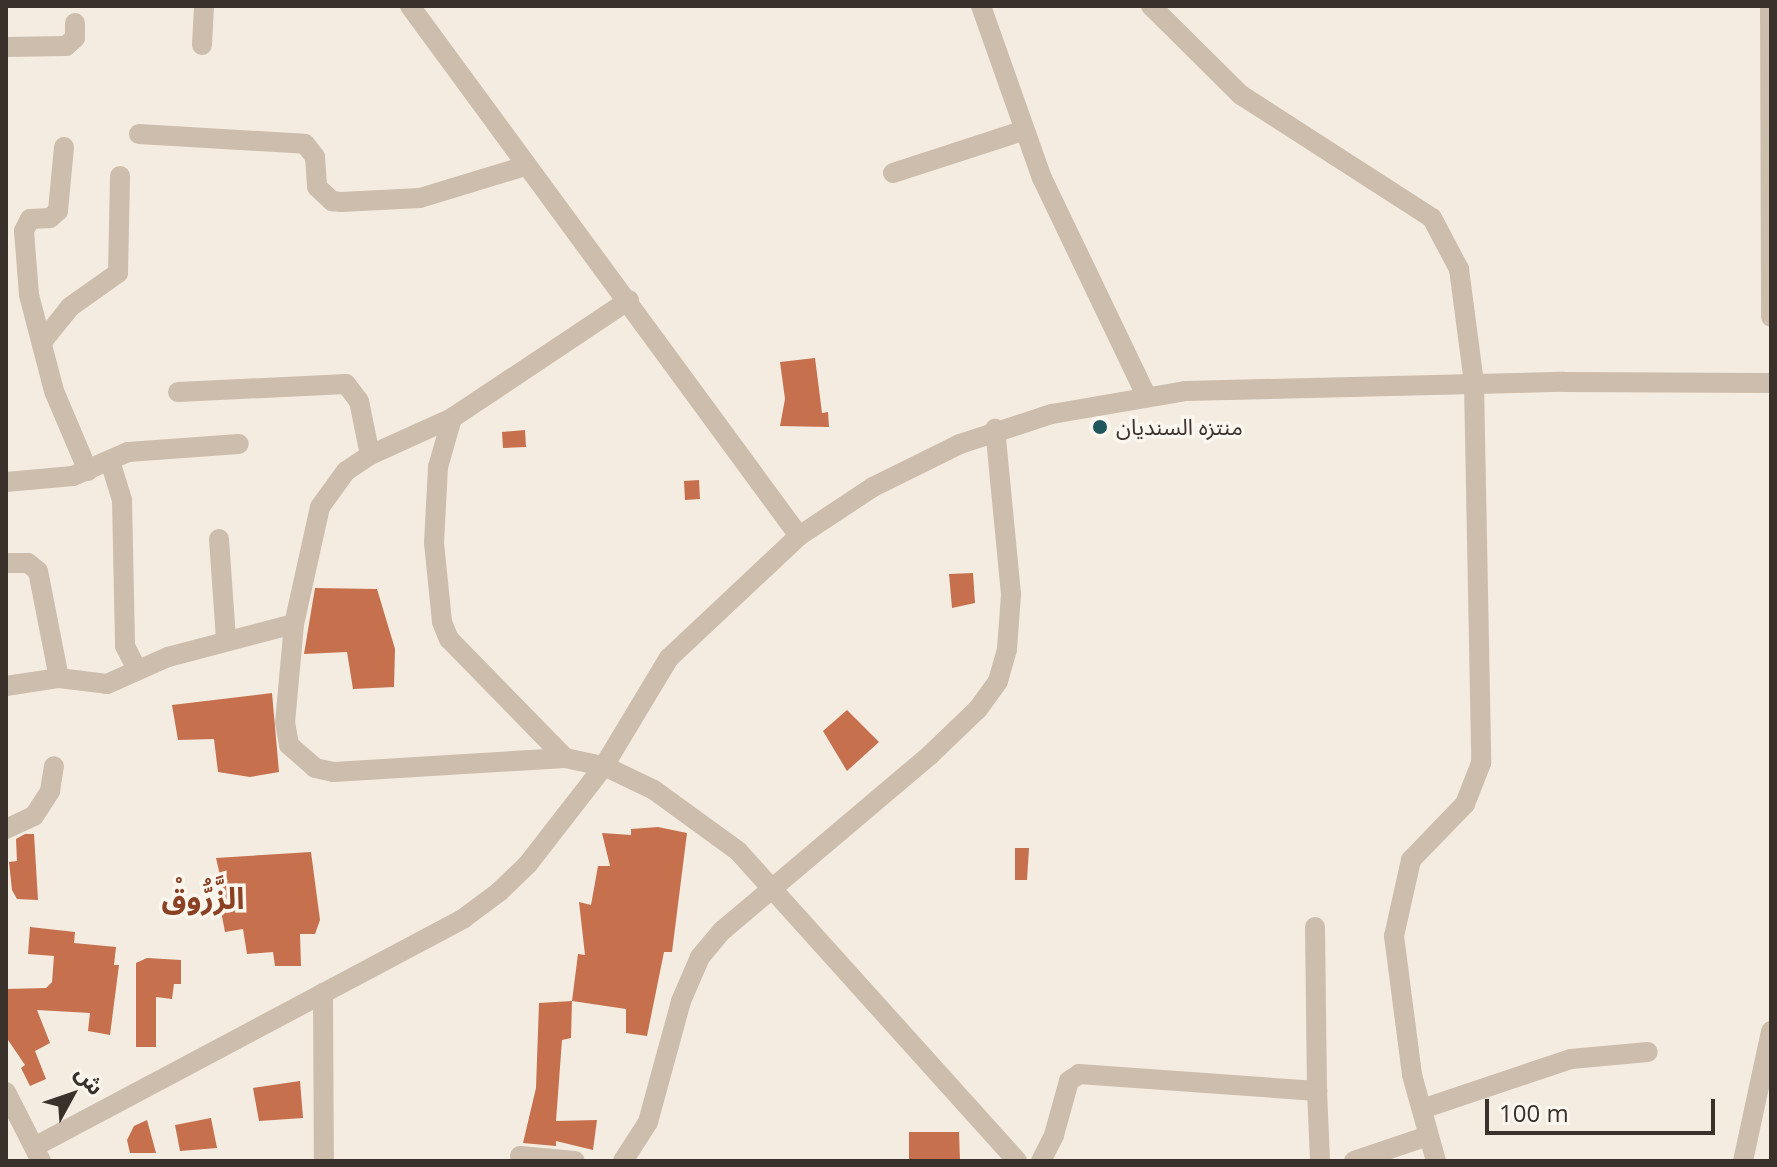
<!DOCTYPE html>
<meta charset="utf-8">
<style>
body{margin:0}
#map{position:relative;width:1777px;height:1167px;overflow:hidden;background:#f4ece1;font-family:"Open Sans","Noto Sans Arabic",sans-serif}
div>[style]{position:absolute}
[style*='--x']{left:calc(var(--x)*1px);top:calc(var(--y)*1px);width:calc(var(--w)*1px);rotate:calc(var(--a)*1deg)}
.building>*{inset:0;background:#c6704d}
.minor>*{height:20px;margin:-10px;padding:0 10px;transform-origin:10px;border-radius:10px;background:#cdbdac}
.dots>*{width:22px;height:22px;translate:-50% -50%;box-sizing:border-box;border:4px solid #fbf6ee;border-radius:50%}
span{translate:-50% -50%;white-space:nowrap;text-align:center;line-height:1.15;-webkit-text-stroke:7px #fbf6ee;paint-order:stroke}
.poi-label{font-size:22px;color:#3b312b}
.left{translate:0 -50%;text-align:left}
.district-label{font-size:30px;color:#8a4124;font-weight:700}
.frame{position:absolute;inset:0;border:8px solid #3b312b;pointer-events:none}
.north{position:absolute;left:32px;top:1055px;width:80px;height:80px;-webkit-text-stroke:6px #fbf6ee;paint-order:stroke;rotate:50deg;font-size:22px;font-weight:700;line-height:32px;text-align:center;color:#3b312b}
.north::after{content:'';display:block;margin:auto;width:28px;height:36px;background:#3b312b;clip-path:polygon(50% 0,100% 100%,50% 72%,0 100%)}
.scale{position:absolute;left:1485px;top:1099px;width:230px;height:36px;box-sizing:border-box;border:4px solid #3b312b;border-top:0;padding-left:10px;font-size:24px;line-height:28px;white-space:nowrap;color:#3b312b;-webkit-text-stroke:6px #fbf6ee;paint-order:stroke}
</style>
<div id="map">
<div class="building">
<i style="clip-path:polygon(815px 358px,822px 413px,828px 412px,829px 427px,780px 426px,785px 399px,780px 362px)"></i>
<i style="clip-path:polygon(525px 430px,526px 447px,503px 448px,502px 432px)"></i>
<i style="clip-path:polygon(699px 480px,700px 499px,685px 500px,684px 481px)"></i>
<i style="clip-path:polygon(973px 573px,975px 603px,952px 608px,949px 574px)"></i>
<i style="clip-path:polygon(315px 588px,377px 589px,395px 649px,394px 687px,353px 689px,347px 652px,304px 654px)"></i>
<i style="clip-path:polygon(272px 693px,279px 772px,250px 777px,218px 772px,214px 739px,178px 740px,172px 705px)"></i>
<i style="clip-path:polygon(847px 710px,879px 742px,847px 771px,823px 731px)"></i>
<i style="clip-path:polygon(658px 827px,687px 833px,672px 952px,664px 952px,647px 1036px,626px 1033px,626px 1009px,572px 1001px,578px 954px,585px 955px,579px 902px,591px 905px,598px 866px,610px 866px,602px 833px,631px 835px,631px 829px)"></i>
<i style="clip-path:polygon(25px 834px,34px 834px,38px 900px,17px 899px,12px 890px,9px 862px,17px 861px,16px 839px)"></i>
<i style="clip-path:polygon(1015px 848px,1029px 848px,1027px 880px,1015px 880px)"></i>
<i style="clip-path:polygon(311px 852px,320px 920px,315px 934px,300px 934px,301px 966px,275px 966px,273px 952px,247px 954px,243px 929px,225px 932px,221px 911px,228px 910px,216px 858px)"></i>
<i style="clip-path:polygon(30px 927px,75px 932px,74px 943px,116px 947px,114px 965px,119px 965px,110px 1035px,88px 1031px,90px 1013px,37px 1010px,50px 1043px,35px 1051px,46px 1079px,30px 1086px,21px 1068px,25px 1065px,6px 1037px,6px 989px,46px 988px,52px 982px,54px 956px,28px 954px)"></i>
<i style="clip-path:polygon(147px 958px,181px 960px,181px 984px,174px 984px,172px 999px,156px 997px,156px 1047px,136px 1047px,136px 963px)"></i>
<i style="clip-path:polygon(572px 1001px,571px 1038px,562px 1040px,556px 1121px,597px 1120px,593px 1150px,556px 1141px,556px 1146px,523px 1143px,536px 1088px,539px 1003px)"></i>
<i style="clip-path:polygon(300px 1081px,303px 1118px,259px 1121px,253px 1088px)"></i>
<i style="clip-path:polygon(211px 1118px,217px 1148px,180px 1151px,175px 1125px)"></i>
<i style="clip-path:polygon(147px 1120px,156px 1153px,130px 1153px,127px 1140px,134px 1126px)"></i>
<i style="clip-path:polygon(909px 1132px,959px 1132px,960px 1161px,909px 1161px)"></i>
</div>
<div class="minor">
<i style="--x:410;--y:6;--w:657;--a:53.72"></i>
<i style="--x:981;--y:6;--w:182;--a:70.5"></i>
<i style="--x:1042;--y:178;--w:241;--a:64.4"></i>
<i style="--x:1151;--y:6;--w:127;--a:44.7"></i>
<i style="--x:1241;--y:95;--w:227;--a:32.8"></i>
<i style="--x:1432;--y:218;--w:58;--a:62.1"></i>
<i style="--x:1459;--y:269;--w:115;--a:82.5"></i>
<i style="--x:1474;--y:383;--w:380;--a:88.9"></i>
<i style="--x:1481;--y:763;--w:44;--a:111.3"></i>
<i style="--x:1465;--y:804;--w:78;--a:134"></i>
<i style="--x:1411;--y:860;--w:78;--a:102.6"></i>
<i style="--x:1394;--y:936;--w:140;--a:82.6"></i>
<i style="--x:1412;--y:1075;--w:89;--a:74.4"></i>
<i style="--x:1770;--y:6;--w:311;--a:89.8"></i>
<i style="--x:202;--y:45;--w:39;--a:-87"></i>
<i style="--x:6;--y:47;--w:60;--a:-1"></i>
<i style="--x:66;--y:46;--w:12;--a:-42"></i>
<i style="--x:75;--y:38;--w:15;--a:-90"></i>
<i style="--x:139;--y:134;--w:166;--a:3.4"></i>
<i style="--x:305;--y:144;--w:16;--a:52"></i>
<i style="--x:315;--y:157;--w:30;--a:86"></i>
<i style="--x:317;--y:187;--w:21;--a:43"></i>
<i style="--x:332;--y:201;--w:9;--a:6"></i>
<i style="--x:341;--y:202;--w:79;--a:-2.9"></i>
<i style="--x:420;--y:198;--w:110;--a:-16.9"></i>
<i style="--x:64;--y:147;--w:64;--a:95.4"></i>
<i style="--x:58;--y:211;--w:11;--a:139"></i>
<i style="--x:50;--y:218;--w:20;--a:177"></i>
<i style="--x:30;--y:219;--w:13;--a:117"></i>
<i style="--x:24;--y:231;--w:64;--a:85.5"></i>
<i style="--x:29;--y:295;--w:99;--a:75.4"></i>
<i style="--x:54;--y:391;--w:87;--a:67"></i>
<i style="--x:893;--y:173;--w:136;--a:-18"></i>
<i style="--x:629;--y:300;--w:213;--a:146.3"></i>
<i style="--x:452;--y:418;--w:51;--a:105.9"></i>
<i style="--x:438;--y:467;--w:76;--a:93"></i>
<i style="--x:434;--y:543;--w:79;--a:84.2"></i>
<i style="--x:442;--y:622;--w:18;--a:68"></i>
<i style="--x:449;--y:639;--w:166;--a:45.7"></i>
<i style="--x:565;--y:758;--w:40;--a:12"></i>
<i style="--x:604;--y:766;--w:55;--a:25.6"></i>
<i style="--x:654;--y:790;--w:104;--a:36"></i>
<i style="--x:738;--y:851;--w:417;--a:48"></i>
<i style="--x:42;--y:342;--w:45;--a:-51.3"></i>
<i style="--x:70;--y:307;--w:59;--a:-35.3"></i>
<i style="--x:118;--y:273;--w:97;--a:-88.8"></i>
<i style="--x:178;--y:392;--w:168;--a:-2.7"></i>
<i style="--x:346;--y:384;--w:21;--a:53"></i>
<i style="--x:359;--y:401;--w:55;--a:78.5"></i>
<i style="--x:452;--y:418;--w:90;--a:155.7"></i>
<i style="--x:370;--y:455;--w:29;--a:146"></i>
<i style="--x:346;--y:471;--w:44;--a:125.8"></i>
<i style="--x:320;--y:507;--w:120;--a:102.5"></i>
<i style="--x:294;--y:624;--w:98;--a:95.2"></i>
<i style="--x:285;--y:722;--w:23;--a:80"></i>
<i style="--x:289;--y:745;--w:35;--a:41"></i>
<i style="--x:315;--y:768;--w:19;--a:12"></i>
<i style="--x:334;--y:772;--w:231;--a:-3.5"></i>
<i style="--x:110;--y:461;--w:41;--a:72.9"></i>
<i style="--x:122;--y:500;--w:146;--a:88.8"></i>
<i style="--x:125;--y:646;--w:27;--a:63"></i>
<i style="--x:6;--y:482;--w:67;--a:-5.1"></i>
<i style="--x:73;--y:476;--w:60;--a:-23.6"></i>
<i style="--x:128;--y:452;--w:111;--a:-4.1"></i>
<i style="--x:219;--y:539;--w:100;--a:86"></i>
<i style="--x:6;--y:563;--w:22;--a:0"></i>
<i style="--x:28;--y:563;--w:13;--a:39"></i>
<i style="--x:38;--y:571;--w:109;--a:78.9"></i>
<i style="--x:6;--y:686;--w:54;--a:-8.6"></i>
<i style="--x:59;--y:678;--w:48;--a:7.1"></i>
<i style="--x:107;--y:684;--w:67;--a:-23.9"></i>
<i style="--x:168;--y:657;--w:130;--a:-14.7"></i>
<i style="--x:6;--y:829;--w:31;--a:-25"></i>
<i style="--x:34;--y:816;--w:30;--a:-57"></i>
<i style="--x:50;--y:791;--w:25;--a:-81"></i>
<i style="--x:1315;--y:927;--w:164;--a:89.3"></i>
<i style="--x:323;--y:993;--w:168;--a:89.7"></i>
<i style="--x:6;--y:1092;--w:77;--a:63.1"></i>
<i style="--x:1422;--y:1109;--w:157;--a:-18.6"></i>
<i style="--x:1571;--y:1059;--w:77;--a:-5.2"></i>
<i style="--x:34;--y:1147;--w:487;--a:-28"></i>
<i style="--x:464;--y:918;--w:44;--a:-36.6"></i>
<i style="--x:499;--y:892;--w:40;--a:-44"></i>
<i style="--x:528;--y:864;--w:124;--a:-52.2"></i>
<i style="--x:604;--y:766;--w:126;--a:-59"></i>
<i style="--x:669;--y:658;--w:178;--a:-43.2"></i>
<i style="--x:799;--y:536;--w:89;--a:-33.5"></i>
<i style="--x:873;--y:487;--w:97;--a:-26.3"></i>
<i style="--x:960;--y:444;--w:97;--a:-18.1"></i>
<i style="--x:1052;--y:414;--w:135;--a:-9.8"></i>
<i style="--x:1185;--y:391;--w:379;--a:-1.4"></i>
<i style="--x:1564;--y:382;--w:207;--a:0.3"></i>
<i style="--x:520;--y:1156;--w:55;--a:5.2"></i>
<i style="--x:623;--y:1161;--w:46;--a:-57.3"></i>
<i style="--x:648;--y:1122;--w:125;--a:-74.7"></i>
<i style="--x:681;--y:1001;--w:48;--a:-66.6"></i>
<i style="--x:700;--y:957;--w:35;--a:-50"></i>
<i style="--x:723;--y:930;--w:271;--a:-40.2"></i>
<i style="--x:930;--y:755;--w:66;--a:-43.8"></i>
<i style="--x:978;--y:709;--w:34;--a:-54"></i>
<i style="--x:998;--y:681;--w:33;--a:-74"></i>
<i style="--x:1007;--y:649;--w:55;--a:-85.8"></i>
<i style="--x:1011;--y:594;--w:166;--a:-95.5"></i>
<i style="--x:1041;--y:1161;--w:29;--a:-63"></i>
<i style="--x:1054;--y:1135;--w:56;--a:-74.5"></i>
<i style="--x:1069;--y:1081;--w:12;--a:-35"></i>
<i style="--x:1079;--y:1074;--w:239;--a:4.1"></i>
<i style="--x:1317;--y:1091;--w:70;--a:87.5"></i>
<i style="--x:1354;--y:1161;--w:78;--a:-18.7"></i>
<i style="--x:1743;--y:1161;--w:133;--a:-77.8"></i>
</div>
<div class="dots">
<i style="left:1100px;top:427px;background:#20565d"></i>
</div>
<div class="poi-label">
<span class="left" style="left:1116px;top:427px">منتزه السنديان</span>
</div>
<div class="district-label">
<span style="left:203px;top:898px">الزَّرُّوقْ</span>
</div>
<div class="frame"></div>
<div class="north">ش</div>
<div class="scale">100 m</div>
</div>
